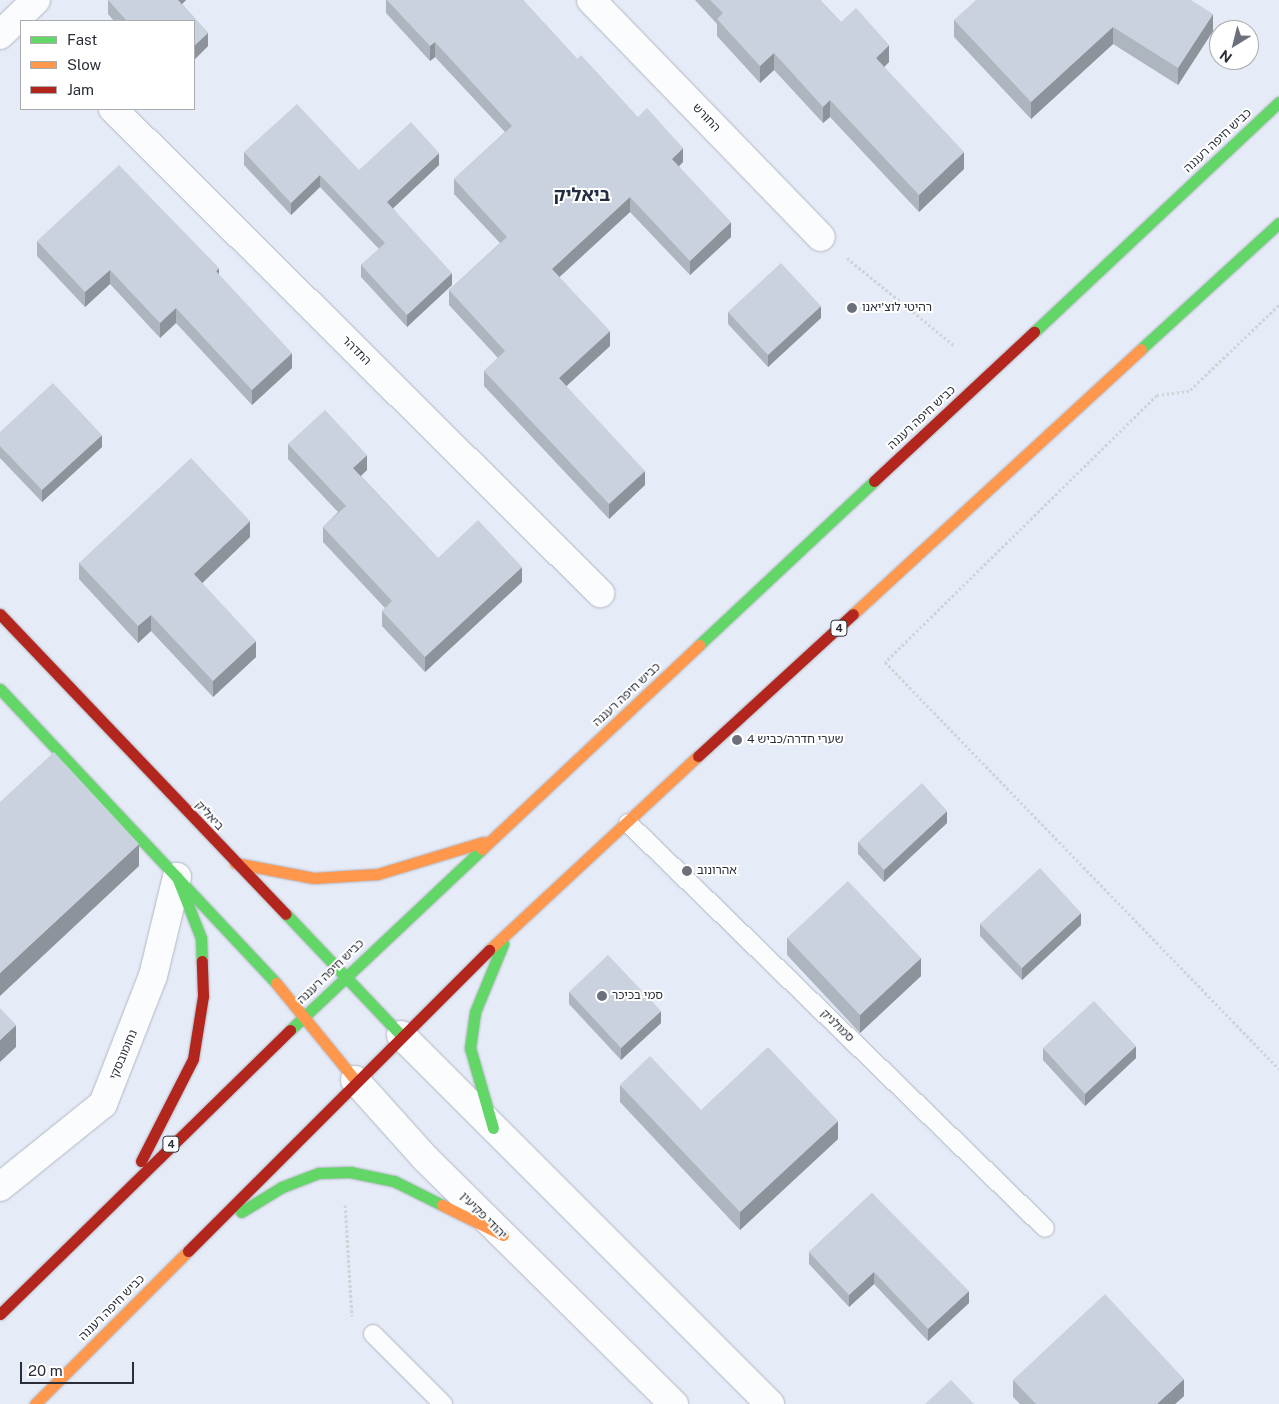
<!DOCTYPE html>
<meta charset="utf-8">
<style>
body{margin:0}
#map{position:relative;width:1279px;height:1404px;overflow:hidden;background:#e5ebf7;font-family:"Public Sans","Noto Sans Hebrew",sans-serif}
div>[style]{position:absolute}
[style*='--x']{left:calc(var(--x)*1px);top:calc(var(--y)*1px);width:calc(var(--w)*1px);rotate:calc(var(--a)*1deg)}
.path>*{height:3px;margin-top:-1.5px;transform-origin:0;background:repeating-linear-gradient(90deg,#d1d3d7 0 2.5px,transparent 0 5px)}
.roads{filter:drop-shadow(0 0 1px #b3b8c2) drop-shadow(0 0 1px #b3b8c2)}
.lane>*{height:18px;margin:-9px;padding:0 9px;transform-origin:9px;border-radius:9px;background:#fbfcfe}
.street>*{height:28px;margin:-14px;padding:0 14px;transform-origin:14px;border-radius:14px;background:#fbfcfe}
.fast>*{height:11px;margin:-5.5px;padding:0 5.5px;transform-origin:5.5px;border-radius:5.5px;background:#63d668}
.slow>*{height:11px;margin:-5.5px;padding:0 5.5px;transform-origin:5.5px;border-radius:5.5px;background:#ff974d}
.jam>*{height:11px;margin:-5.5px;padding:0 5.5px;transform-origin:5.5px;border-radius:5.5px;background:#b3261e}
.wall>*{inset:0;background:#adb5bf}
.shaded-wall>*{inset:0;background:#8d939b}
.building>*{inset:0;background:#c9d2de}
.dots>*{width:14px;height:14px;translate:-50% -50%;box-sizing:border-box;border:2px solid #fff;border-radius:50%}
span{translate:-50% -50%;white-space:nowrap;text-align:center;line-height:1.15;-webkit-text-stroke:4px #fff;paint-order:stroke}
.shield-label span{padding:1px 4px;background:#fff;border:1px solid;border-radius:4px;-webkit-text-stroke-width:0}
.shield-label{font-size:11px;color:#292e38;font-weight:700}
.street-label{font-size:12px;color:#292e38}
.poi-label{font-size:12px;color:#292e38}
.left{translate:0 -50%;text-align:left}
.district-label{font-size:18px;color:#232c41;font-weight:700}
.legend{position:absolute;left:20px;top:20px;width:175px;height:90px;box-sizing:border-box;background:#fff;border:1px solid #a9abaf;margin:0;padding:6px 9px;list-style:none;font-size:15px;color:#292e38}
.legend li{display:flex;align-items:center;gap:10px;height:25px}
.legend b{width:25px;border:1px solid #a9abaf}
.north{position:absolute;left:1209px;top:20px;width:50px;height:50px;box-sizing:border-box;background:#fff;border:1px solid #a9abaf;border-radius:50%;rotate:216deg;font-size:14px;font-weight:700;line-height:20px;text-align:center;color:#292e38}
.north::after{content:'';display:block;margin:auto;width:18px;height:22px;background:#6b707b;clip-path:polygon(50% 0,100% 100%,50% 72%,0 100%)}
.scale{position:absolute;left:20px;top:1362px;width:114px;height:22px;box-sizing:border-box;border:2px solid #292e38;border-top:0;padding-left:6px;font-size:15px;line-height:18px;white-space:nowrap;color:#292e38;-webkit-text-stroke:4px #fff;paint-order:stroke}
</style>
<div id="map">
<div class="path">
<i style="--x:847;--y:258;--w:139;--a:39.2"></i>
<i style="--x:1279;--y:305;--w:124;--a:136.3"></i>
<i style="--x:1189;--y:391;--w:32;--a:173"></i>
<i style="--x:1157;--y:395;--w:381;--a:135.5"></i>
<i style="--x:885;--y:662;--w:566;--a:45.93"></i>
<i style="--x:345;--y:1205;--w:111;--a:86.4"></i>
</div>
<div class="roads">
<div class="lane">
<i style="--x:628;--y:823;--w:581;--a:44.16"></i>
<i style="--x:373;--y:1334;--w:99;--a:45"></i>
</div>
<div class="street">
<i style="--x:591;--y:0;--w:330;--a:45.9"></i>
<i style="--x:0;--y:35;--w:50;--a:-44.2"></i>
<i style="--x:113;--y:109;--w:687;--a:44.82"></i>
<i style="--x:401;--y:1035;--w:522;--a:45"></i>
<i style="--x:355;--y:1080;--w:106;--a:48.1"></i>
<i style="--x:426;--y:1159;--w:349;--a:44.7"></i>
<i style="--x:0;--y:1187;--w:132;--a:-38.9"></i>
<i style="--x:103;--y:1104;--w:137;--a:-68.7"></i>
<i style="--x:153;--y:976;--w:102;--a:-76.4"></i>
</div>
<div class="fast">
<i style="--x:1034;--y:332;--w:336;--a:-43.2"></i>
<i style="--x:1141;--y:349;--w:187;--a:-42.4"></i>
<i style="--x:699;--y:645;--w:240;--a:-43.1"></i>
<i style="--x:0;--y:689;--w:403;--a:46.8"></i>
<i style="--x:177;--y:877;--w:66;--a:68.5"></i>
<i style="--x:201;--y:938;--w:23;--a:88"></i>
<i style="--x:286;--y:914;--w:167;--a:46.5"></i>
<i style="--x:290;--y:1030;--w:264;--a:-43.3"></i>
<i style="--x:493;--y:1128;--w:83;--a:-106"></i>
<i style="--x:470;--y:1048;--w:36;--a:-82"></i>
<i style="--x:475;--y:1012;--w:74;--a:-67.6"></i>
<i style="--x:241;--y:1212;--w:48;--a:-31.4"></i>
<i style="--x:282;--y:1187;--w:40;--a:-21"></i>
<i style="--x:319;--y:1173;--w:31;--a:-2"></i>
<i style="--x:350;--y:1172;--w:45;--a:11.6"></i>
<i style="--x:394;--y:1181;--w:54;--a:26.6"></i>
</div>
<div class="slow">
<i style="--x:853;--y:614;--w:391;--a:-42.6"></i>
<i style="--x:482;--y:849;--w:298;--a:-43.2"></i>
<i style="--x:235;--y:863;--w:80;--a:10.8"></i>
<i style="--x:314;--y:878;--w:64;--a:-3.6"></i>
<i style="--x:378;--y:874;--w:110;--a:-16.9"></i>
<i style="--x:489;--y:950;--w:285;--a:-42.9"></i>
<i style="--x:276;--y:983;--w:125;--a:50.8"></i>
<i style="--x:442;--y:1205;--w:68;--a:26.2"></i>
<i style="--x:35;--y:1404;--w:216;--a:-45"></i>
</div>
<div class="jam">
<i style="--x:874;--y:481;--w:219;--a:-43"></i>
<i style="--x:0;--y:614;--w:414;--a:46.4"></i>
<i style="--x:698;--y:756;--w:210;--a:-42.5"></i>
<i style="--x:141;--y:1161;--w:114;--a:-63"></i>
<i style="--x:193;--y:1059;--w:64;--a:-81"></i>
<i style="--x:203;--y:996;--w:35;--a:-92"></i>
<i style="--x:188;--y:1251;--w:426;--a:-45"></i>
<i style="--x:0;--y:1314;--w:406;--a:-44.4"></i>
</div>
</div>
<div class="wall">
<i style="clip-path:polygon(108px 0,186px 0,182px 4px,208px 33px,208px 46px,194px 60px,194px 21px,114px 21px,108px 14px)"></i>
<i style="clip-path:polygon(386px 0,523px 0,577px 59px,683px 162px,679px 166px,731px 237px,690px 275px,630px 212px,559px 277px,610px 346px,566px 386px,645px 485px,609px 519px,484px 386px,484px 371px,498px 358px,449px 305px,449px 290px,500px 243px,454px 194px,454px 179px,505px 132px,435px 57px,430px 61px,386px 13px)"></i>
<i style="clip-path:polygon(695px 0,820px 0,841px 22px,889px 62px,884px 67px,964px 169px,919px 212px,830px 117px,823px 123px,774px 70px,760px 83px,717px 36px,717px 24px)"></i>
<i style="clip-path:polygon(954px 20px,1213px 31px,1178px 85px,1113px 44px,1031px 119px,954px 37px)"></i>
<i style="clip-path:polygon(244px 152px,359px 170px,439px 165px,393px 208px,452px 285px,407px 327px,361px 277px,361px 265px,379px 249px,320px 187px,291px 215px,244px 165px)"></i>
<i style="clip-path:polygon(37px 241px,219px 275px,292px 368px,252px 405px,176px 323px,160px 338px,110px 284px,85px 307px,37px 256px)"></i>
<i style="clip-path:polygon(728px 312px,821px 318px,768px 367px,728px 324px)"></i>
<i style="clip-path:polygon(0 432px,102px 447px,42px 502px,0 458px)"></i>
<i style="clip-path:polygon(288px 444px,367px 470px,361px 476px,438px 558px,522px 582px,425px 672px,382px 626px,382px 611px,385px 608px,323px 542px,323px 527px,338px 512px,288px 459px)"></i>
<i style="clip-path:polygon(250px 537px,202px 583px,256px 657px,213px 697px,151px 631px,138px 643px,79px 579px,79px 563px)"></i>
<i style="clip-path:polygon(947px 823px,884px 882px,858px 854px,858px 842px)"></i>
<i style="clip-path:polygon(980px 924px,1081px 925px,1022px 980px,980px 936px)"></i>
<i style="clip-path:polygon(787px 938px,921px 976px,860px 1033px,787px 955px)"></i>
<i style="clip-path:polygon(569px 992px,661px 1023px,621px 1060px,569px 1004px)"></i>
<i style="clip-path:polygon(1043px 1048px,1136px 1058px,1085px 1106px,1043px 1060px)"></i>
<i style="clip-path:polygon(620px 1085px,701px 1110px,838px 1139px,740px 1230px,620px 1102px)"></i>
<i style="clip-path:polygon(872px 1193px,969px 1303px,928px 1341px,874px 1284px,849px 1307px,809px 1264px,809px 1252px)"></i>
<i style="clip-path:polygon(1013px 1380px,1184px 1396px,1175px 1404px,1020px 1404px,1013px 1397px)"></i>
</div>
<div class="shaded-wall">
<i style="clip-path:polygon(175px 0,186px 0,175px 11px)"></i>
<i style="clip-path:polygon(1213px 14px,1213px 31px,1178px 85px,1178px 68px)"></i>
<i style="clip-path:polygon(1113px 27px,1113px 44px,1031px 119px,1031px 102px)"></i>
<i style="clip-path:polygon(208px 33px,208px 46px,194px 60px,194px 46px)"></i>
<i style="clip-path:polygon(435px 42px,435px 57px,430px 61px,430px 46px)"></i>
<i style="clip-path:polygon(889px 45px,889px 62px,876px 75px,876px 58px)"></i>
<i style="clip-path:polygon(774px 53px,774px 70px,760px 83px,760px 66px)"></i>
<i style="clip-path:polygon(830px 100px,830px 117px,823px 123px,823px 107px)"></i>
<i style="clip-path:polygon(683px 148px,683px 162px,672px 173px,672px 159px)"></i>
<i style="clip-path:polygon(964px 152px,964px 169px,919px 212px,919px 195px)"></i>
<i style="clip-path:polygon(439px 153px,439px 165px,387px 214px,387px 202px)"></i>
<i style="clip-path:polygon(320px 175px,320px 187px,291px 215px,291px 203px)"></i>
<i style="clip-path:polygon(630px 197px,630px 212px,552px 284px,552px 269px)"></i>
<i style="clip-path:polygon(731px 222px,731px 237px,690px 275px,690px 261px)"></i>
<i style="clip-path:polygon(219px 268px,219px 282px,216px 271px)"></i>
<i style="clip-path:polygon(110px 270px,110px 284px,85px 307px,85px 292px)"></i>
<i style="clip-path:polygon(452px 273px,452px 285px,407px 327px,407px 315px)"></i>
<i style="clip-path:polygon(821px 306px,821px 318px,768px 367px,768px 355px)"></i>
<i style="clip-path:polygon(176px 308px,176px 323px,160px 338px,160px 323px)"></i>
<i style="clip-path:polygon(610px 331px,610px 346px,559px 393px,559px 378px)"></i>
<i style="clip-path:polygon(292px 353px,292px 368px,252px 405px,252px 390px)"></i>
<i style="clip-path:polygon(102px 435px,102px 447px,42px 502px,42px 490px)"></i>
<i style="clip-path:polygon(367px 455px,367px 470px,353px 483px,353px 468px)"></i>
<i style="clip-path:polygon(645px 471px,645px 485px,609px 519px,609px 504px)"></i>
<i style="clip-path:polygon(250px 521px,250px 537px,194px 591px,194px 574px)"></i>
<i style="clip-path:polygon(522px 567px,522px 582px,425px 672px,425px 657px)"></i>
<i style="clip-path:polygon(151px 615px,151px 631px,138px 643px,138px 626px)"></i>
<i style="clip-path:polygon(256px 641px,256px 657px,213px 697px,213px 681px)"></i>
<i style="clip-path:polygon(947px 811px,947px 823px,884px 882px,884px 870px)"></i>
<i style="clip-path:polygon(139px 844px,139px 866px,0 996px,0 973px)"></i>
<i style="clip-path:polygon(1081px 913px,1081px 925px,1022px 980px,1022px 968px)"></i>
<i style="clip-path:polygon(921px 958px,921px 976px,860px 1033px,860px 1015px)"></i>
<i style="clip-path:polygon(661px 1011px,661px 1023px,621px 1060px,621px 1048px)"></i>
<i style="clip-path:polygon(16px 1025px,16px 1047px,0 1062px,0 1040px)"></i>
<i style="clip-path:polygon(1136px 1046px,1136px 1058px,1085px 1106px,1085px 1094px)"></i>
<i style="clip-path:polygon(838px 1121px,838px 1139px,740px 1230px,740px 1212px)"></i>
<i style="clip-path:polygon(874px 1272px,874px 1284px,849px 1307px,849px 1295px)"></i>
<i style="clip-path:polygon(969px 1291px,969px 1303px,928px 1341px,928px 1329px)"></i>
<i style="clip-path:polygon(1184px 1379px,1184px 1396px,1175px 1404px,1157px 1404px)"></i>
</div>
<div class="building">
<i style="clip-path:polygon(108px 0,178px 0,208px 33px,194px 46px,194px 21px,127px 21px)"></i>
<i style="clip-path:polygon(387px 0,523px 0,577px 59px,581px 55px,638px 117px,647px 108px,683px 148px,672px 159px,731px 222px,690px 261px,630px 197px,552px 269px,610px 331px,559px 378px,645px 471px,609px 504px,484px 371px,505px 351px,449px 290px,507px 237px,454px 179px,512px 126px,435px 42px,430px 46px)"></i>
<i style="clip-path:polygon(710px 0,820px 0,841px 22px,856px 8px,889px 45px,876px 58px,964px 152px,919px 195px,830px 100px,823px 107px,774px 53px,760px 66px,717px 19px,723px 13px)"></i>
<i style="clip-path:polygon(976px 0,1191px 0,1213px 14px,1178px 68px,1113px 27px,1031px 102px,954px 20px)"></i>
<i style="clip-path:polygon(297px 104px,359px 170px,411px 122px,439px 153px,387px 202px,452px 273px,407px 315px,361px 265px,385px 243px,320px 175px,291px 203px,244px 152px)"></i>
<i style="clip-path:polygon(119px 165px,219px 268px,216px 271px,292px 353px,252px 390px,176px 308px,160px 323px,110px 270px,85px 292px,37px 241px)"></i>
<i style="clip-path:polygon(781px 263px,821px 306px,768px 355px,728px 312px)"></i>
<i style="clip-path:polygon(53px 383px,102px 435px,42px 490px,0 446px,0 432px)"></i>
<i style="clip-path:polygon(325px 410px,367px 455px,353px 468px,438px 558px,478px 520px,522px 567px,425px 657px,382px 611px,392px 601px,323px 527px,346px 506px,288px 444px)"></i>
<i style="clip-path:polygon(191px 458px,250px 521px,194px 574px,256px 641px,213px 681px,151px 615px,138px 626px,79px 563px)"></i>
<i style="clip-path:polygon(54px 752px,139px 844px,0 973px,0 802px)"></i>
<i style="clip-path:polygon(922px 783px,947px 811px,884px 870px,858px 842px)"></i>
<i style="clip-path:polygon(1040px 868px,1081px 913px,1022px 968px,980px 924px)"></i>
<i style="clip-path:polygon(848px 881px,921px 958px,860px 1015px,787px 938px)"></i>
<i style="clip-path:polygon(608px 955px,661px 1011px,621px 1048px,569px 992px)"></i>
<i style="clip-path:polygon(1094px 1001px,1136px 1046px,1085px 1094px,1043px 1048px)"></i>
<i style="clip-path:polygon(0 1008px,16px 1025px,0 1040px)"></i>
<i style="clip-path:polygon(768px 1047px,838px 1121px,740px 1212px,620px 1085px,650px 1056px,701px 1110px)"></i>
<i style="clip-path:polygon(872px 1193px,969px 1291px,928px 1329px,874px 1272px,849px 1295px,809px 1252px)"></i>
<i style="clip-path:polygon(1105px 1294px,1184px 1379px,1157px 1404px,1036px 1404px,1013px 1380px)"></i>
<i style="clip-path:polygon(951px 1380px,974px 1404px,925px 1404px)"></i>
</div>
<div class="dots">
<i style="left:852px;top:308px;background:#6b707b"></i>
<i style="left:737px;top:740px;background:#6b707b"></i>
<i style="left:687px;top:871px;background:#6b707b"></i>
<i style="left:602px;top:996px;background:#6b707b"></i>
</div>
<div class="shield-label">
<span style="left:839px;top:628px">4</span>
<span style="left:171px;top:1144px">4</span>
</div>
<div class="street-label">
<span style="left:706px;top:118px;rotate:46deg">החורש</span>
<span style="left:1218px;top:141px;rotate:-43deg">כביש חיפה רעננה</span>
<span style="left:356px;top:351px;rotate:45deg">התדהר</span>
<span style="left:922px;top:418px;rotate:-43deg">כביש חיפה רעננה</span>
<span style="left:627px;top:695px;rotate:-43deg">כביש חיפה רעננה</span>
<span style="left:209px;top:816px;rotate:47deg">ביאליק</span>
<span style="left:331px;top:972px;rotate:-44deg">כביש חיפה רעננה</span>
<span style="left:837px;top:1026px;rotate:44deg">סמולניק</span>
<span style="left:124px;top:1055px;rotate:-67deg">נחומובסקי</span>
<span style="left:483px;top:1216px;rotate:45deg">יהודי פקיעין</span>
<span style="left:112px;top:1308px;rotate:-45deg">כביש חיפה רעננה</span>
</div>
<div class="poi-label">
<span class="left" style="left:862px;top:308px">רהיטי לוצ'יאנו</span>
<span class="left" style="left:747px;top:740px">שערי חדרה/כביש 4</span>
<span class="left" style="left:697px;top:871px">אהרונוב</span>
<span class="left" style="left:612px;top:996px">סמי בכיכר</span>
</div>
<div class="district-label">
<span style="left:582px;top:195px">ביאליק</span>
</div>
<ul class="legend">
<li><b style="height:6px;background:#63d668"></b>Fast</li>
<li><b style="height:6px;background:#ff974d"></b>Slow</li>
<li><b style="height:6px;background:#b3261e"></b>Jam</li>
</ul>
<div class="north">N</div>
<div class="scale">20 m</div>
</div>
